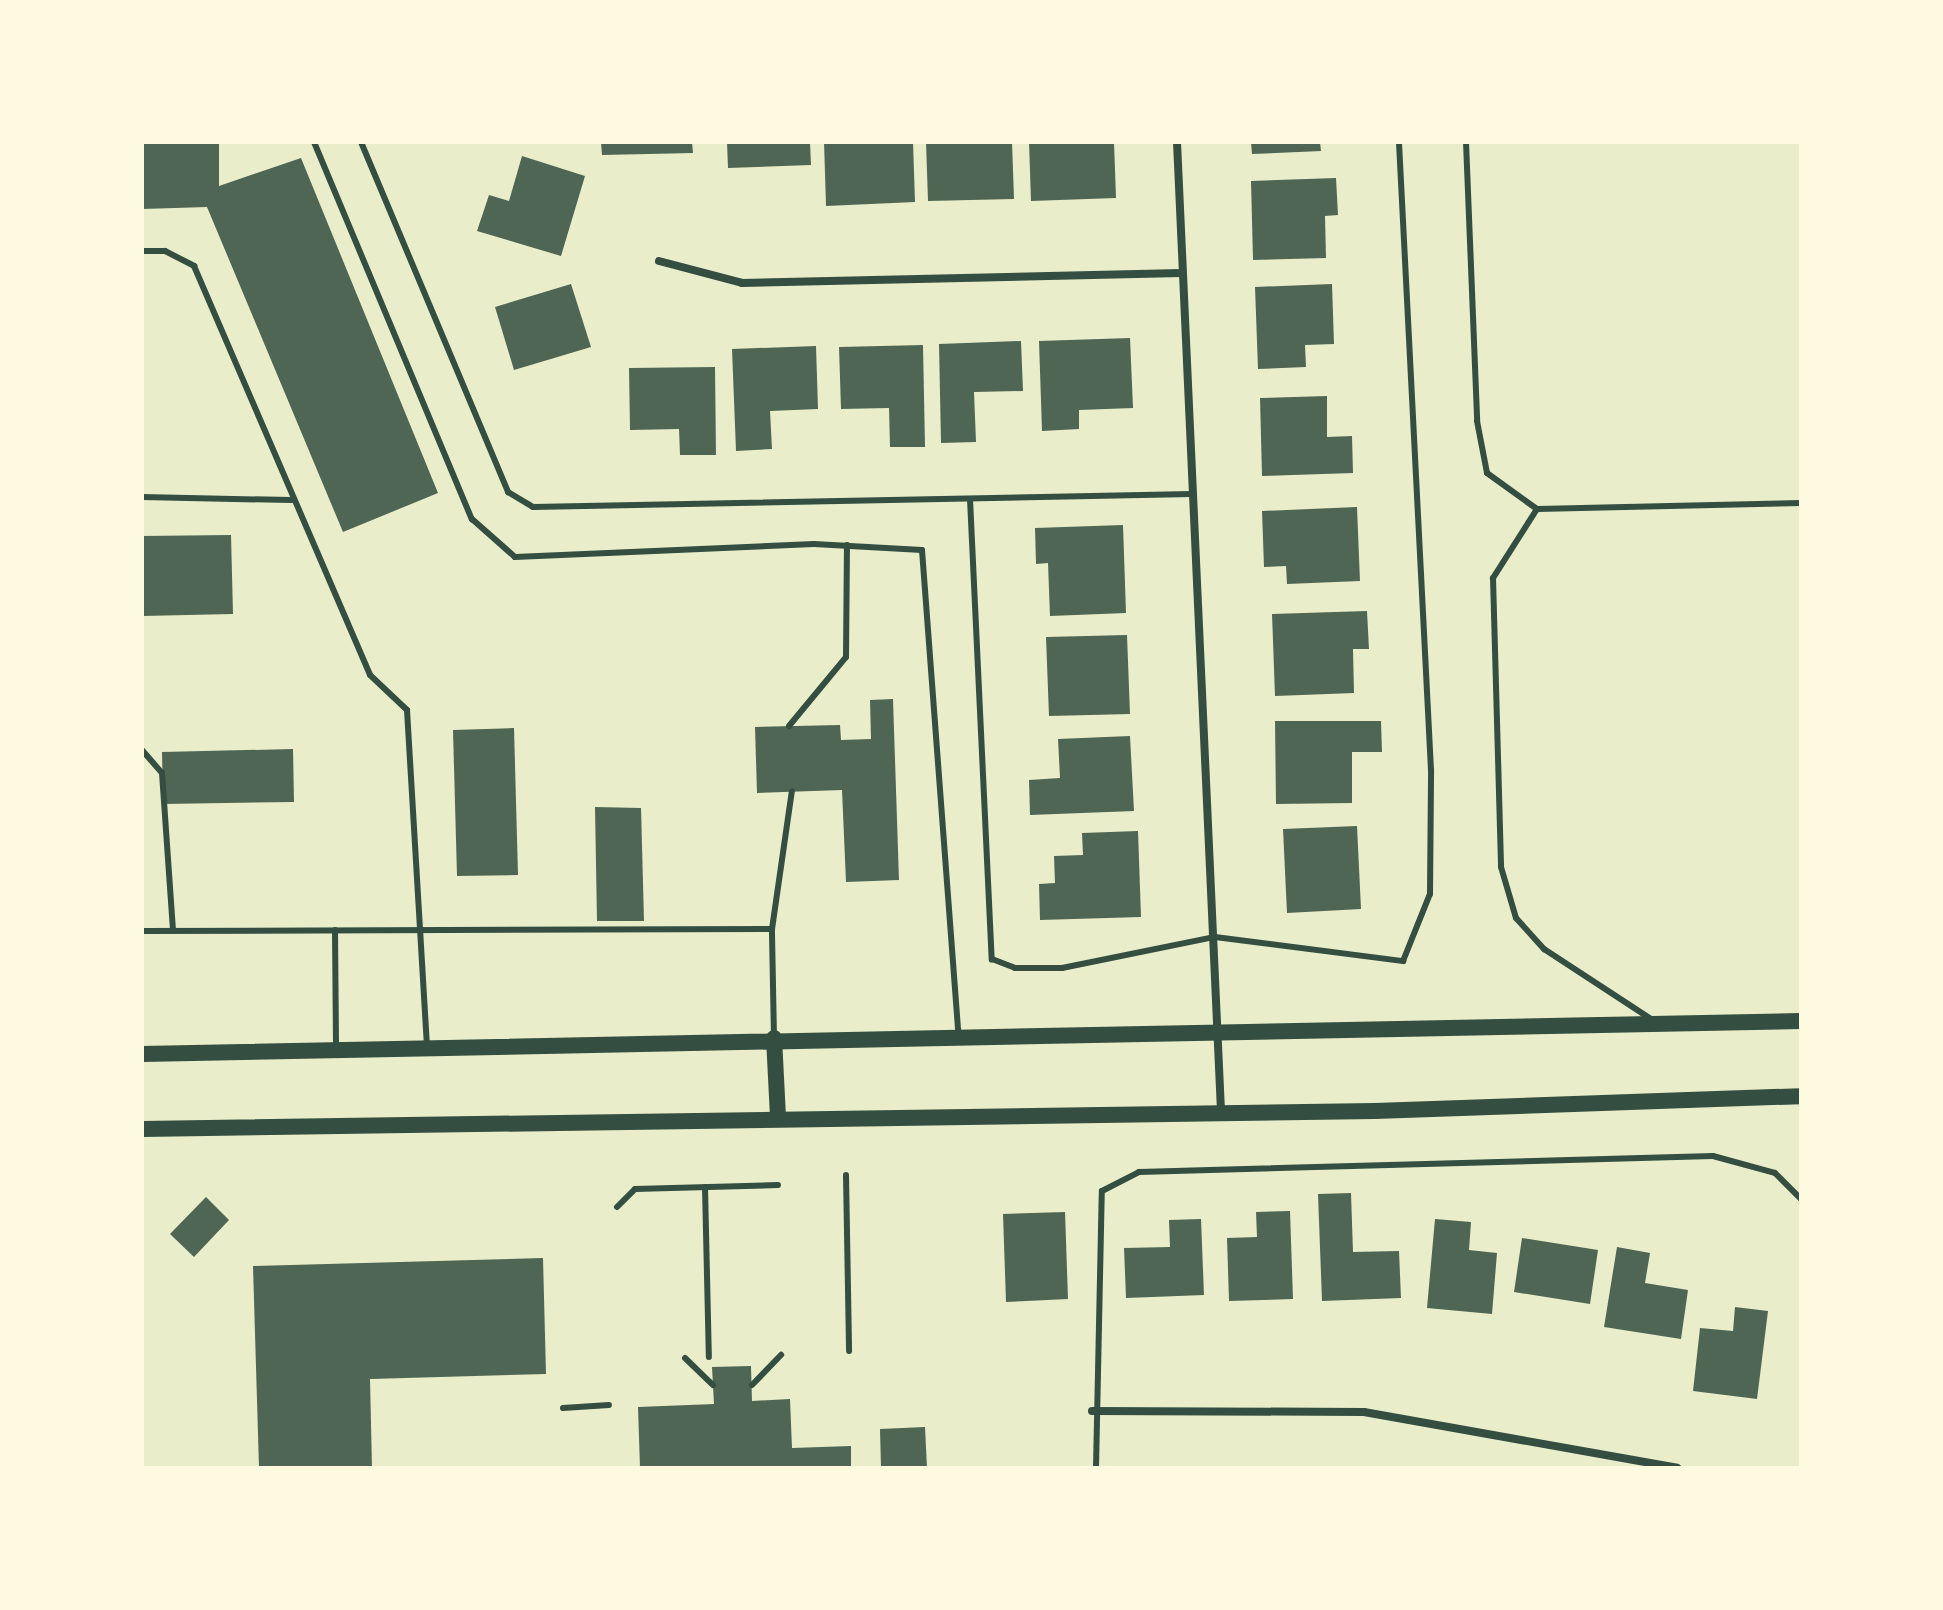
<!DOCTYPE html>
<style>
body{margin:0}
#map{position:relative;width:1943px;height:1610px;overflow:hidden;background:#e9edc9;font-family:Signika,sans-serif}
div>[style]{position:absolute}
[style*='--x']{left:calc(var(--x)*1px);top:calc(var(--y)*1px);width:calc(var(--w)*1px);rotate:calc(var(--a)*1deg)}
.building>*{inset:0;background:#4f6655}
.service>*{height:6px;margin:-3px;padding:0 3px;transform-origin:3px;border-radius:3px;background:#344e41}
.minor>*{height:8px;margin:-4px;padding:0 4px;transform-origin:4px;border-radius:4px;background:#344e41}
.secondary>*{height:16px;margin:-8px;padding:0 8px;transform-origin:8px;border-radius:8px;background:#344e41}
span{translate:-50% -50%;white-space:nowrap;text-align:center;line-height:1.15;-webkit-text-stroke:7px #fefae0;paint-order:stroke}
.frame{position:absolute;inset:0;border:144px solid #fefae0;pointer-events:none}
</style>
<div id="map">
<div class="building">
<i style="clip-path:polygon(142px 142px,219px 142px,219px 186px,301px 158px,438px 493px,343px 532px,207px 207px,142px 209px)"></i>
<i style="clip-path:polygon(601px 142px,692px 142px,693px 153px,602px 155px)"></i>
<i style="clip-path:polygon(727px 142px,810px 142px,811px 165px,728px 168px)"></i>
<i style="clip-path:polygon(824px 142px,913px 142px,915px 202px,826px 206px)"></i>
<i style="clip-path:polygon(926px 142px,1012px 142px,1014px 199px,928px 201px)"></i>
<i style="clip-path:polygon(1029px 142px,1114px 142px,1116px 198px,1031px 201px)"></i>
<i style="clip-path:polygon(1251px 142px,1320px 142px,1321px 151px,1252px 154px)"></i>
<i style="clip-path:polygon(522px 156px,585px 176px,561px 256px,477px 231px,489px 195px,509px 201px)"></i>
<i style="clip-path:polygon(1336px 178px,1338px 215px,1325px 216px,1326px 258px,1253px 260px,1251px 181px)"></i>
<i style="clip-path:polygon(571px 284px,591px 347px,514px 370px,495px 307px)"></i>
<i style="clip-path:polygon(1332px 284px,1334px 344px,1305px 345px,1306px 367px,1258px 369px,1255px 287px)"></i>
<i style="clip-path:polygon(1130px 338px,1133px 408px,1079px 410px,1079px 429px,1042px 431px,1039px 341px)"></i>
<i style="clip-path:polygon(1021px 341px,1023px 391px,974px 392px,976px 442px,941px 443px,939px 344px)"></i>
<i style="clip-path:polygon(923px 345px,925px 447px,890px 447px,889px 408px,841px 409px,839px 347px)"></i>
<i style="clip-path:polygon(816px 346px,818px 409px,770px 411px,772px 449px,736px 451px,732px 349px)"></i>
<i style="clip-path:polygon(715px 367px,716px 455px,680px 455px,679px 429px,630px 430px,629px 368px)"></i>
<i style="clip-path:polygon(1327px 396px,1327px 437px,1352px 436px,1353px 473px,1262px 476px,1260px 398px)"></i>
<i style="clip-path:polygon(1357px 507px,1360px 581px,1287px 584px,1286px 566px,1264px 567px,1262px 511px)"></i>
<i style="clip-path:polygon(1123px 525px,1126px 613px,1050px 616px,1048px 563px,1036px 564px,1035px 528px)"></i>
<i style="clip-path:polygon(231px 535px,233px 614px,142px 616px,142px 536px)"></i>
<i style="clip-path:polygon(1367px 611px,1369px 649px,1353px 649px,1354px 693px,1275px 696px,1272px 614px)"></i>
<i style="clip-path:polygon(1127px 635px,1130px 714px,1049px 716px,1046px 637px)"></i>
<i style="clip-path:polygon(893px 699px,899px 880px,846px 882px,842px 790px,757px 793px,755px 727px,840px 725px,841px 740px,871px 739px,870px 700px)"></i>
<i style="clip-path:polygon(1275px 721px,1381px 721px,1382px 752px,1352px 752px,1352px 803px,1276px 804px)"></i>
<i style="clip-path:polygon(514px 728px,518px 875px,457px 876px,453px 730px)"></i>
<i style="clip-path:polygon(1130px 736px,1134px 811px,1030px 815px,1029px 780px,1060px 778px,1058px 739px)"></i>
<i style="clip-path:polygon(293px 749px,294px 802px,163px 804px,162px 752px)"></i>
<i style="clip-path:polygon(595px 807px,641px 808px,644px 921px,597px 921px)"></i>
<i style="clip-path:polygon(1357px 826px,1361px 909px,1287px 913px,1283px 829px)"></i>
<i style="clip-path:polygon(1138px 831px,1141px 917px,1040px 920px,1039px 884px,1055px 883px,1054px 856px,1083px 855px,1082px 833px)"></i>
<i style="clip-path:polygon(1351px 1193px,1353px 1252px,1399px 1251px,1401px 1298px,1322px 1301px,1318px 1194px)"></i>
<i style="clip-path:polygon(206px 1197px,229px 1220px,194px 1257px,170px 1234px)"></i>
<i style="clip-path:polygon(1290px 1211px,1293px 1299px,1229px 1301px,1227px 1238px,1257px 1237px,1256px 1212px)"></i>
<i style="clip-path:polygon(1065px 1212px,1068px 1299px,1006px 1302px,1003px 1214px)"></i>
<i style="clip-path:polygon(1201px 1219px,1204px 1295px,1126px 1298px,1124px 1248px,1170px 1247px,1169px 1220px)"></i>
<i style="clip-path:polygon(1435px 1219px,1471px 1222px,1469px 1250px,1497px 1253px,1492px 1314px,1427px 1308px)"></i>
<i style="clip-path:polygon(1522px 1238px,1598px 1250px,1590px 1304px,1514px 1292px)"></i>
<i style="clip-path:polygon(1617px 1247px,1650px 1253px,1645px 1283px,1688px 1290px,1681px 1339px,1604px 1327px)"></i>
<i style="clip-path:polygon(543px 1258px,546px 1374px,370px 1379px,372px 1468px,259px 1468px,253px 1266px)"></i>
<i style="clip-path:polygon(1735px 1307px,1768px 1311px,1757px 1399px,1693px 1391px,1700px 1328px,1733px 1331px)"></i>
<i style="clip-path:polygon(751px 1366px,752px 1401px,790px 1399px,792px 1448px,851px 1446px,851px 1468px,640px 1468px,638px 1407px,714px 1404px,712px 1367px)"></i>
<i style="clip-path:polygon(925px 1427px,927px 1468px,881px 1468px,880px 1429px)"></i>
</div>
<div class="service">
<i style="--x:314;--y:142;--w:409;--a:67.3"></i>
<i style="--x:472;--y:519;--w:57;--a:41.5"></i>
<i style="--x:515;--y:557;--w:299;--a:-2.5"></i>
<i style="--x:814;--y:544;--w:108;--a:3.2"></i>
<i style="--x:922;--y:550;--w:485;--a:85.7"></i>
<i style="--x:361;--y:142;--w:380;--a:67.2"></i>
<i style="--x:508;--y:492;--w:29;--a:31"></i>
<i style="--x:533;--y:507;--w:659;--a:-1.13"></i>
<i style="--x:1466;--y:142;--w:279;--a:87.7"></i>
<i style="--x:1477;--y:421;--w:53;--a:79.1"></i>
<i style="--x:1487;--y:473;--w:62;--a:35.8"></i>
<i style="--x:1537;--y:509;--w:264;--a:-1.3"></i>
<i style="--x:142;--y:251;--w:23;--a:0"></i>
<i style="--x:165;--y:251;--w:33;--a:27"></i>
<i style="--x:194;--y:266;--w:445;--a:66.7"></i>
<i style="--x:370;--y:675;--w:51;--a:43.4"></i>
<i style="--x:407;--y:710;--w:337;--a:86.6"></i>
<i style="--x:142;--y:497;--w:149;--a:1.2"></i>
<i style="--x:970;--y:499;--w:461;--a:87.3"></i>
<i style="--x:992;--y:959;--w:25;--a:21"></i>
<i style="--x:1015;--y:968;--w:47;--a:0"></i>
<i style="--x:1062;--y:968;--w:156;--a:-11.5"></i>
<i style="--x:1215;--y:937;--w:190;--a:7.3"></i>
<i style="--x:1403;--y:961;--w:72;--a:-68.1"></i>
<i style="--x:1430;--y:894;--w:124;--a:-89.5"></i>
<i style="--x:1431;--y:770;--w:629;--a:-92.92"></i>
<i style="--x:1537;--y:509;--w:82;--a:122.5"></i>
<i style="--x:1493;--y:578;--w:289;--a:88.4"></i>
<i style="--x:1501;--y:867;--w:53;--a:73.6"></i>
<i style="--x:1516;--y:918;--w:42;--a:47.9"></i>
<i style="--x:1544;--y:949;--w:128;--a:33.2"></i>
<i style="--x:789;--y:726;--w:89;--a:-50.4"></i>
<i style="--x:846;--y:657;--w:112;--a:-89.5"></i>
<i style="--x:142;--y:750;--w:30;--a:49"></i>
<i style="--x:162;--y:773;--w:158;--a:86"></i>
<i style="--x:335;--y:930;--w:117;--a:89.5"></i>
<i style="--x:142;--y:931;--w:630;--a:-0.18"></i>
<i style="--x:774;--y:1038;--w:109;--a:-91.1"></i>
<i style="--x:772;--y:929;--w:139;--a:-81.8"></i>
<i style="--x:846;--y:1175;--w:176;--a:89"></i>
<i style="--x:705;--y:1187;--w:170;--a:88.7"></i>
<i style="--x:617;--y:1207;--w:25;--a:-45"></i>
<i style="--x:635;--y:1189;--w:143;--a:-1.6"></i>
<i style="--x:685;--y:1358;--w:39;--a:44"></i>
<i style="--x:752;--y:1385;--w:42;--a:-46"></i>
<i style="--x:563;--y:1408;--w:46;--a:-3.7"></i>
<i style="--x:1096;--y:1468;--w:277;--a:-88.8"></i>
<i style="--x:1102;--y:1191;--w:42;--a:-27.2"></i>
<i style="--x:1139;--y:1172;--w:574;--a:-1.6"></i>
<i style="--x:1713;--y:1156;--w:64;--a:15.3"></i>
<i style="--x:1775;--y:1173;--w:37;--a:45"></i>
</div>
<div class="minor">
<i style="--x:1177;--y:142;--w:971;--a:87.4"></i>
<i style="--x:659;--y:261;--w:86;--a:14.8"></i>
<i style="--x:742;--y:283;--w:439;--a:-1.3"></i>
<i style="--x:1092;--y:1411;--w:272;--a:0.2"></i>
<i style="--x:1364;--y:1412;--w:318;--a:10.1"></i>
</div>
<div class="secondary">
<i style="--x:774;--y:1038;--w:78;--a:87.1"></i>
<i style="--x:142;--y:1054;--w:1659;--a:-1.14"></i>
<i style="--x:142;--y:1129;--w:1233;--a:-0.84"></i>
<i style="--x:1375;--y:1111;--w:426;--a:-2"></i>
</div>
<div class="frame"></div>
</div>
